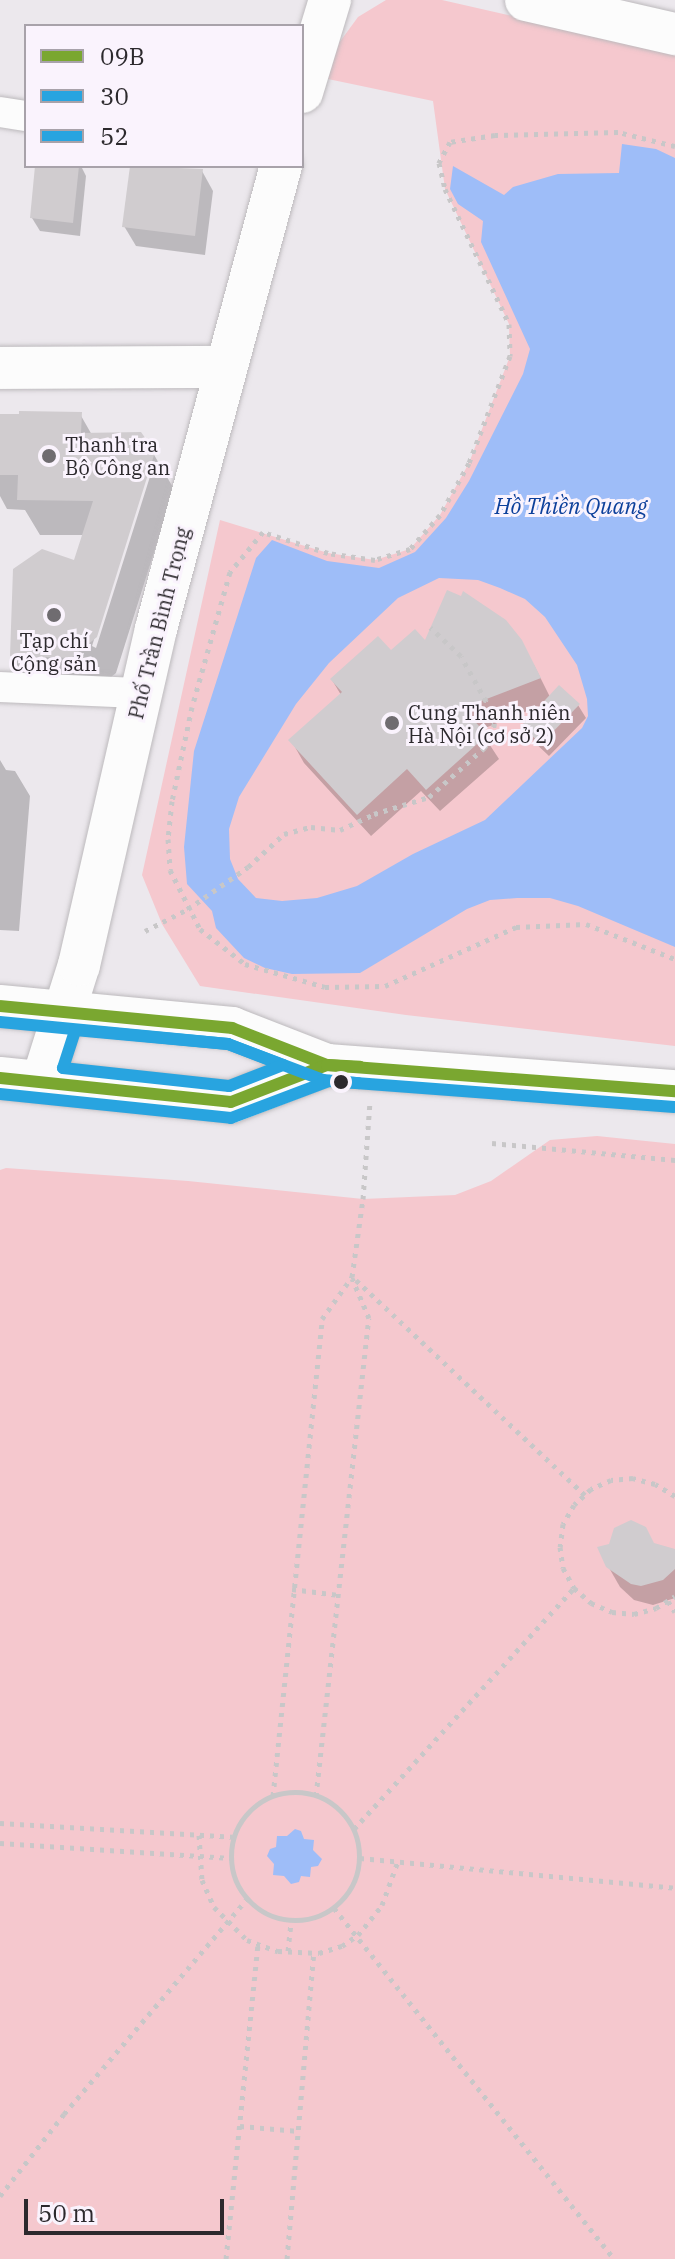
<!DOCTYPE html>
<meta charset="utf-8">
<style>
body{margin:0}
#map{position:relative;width:675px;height:2259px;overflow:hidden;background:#ece8ed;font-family:"IBM Plex Serif",serif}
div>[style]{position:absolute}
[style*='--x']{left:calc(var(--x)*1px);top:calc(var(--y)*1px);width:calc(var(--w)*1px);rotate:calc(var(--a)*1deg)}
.green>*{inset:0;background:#f5c8ce}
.water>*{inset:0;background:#9ebdf8}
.shadow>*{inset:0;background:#0003}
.building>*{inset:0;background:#d0cccf}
.path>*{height:5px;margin-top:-2.5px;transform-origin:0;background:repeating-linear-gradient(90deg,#c8c7c8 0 4px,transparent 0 10px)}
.path>.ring{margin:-2.5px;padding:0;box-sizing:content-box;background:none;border:5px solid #c8c7c8;border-radius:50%}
.roads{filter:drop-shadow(0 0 2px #bdbabd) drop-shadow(0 0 2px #bdbabd)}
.street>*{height:30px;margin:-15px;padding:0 15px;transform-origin:15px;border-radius:15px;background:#fcfcfc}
.secondary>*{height:42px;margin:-21px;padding:0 21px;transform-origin:21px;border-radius:21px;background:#fcfcfc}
.bus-1>*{height:12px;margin:-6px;padding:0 6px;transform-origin:6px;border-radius:6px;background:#7aa730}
.bus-2>*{height:12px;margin:-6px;padding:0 6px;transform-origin:6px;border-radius:6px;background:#28a4e0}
.bus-3>*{height:12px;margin:-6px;padding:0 6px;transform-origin:6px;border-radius:6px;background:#28a4e0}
.dots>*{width:22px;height:22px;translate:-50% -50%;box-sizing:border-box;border:4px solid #faf3fd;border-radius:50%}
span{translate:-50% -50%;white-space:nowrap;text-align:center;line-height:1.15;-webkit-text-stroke:6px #faf3fd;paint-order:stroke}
.poi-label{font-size:20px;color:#2c292d}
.left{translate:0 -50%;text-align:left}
.street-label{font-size:20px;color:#2c292d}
.water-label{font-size:22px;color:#0d409b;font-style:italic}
.legend{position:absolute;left:24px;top:24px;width:280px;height:144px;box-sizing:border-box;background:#faf3fd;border:2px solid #a8a2aa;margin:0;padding:10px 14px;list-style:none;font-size:24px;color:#2c292d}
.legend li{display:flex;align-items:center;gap:16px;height:40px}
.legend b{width:40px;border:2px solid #a8a2aa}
.scale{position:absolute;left:24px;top:2199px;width:200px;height:36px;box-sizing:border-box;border:4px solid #2c292d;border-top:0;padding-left:10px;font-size:24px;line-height:28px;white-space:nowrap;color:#2c292d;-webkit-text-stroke:6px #faf3fd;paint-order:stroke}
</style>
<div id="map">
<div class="green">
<i style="clip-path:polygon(386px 0,442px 0,675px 53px,675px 1046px,406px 1015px,200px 986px,162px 924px,142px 875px,220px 520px,328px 553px,375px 560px,410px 549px,440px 515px,469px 463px,510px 356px,509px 324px,445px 189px,433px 101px,328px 79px,339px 43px,358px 17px)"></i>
<i style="clip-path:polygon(597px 1136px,675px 1144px,675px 2259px,0 2259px,0 1170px,6px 1168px,188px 1181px,363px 1199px,455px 1195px,491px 1181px,550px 1140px)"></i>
</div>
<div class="water">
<i style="clip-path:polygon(evenodd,622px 144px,656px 149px,675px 158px,675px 947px,578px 906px,550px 898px,517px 898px,490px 900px,467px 909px,360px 973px,292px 974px,265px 968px,244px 958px,216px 928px,212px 911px,187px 884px,184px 847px,194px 751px,256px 558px,272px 540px,327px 561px,379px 568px,415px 552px,446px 518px,469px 481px,523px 374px,530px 349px,481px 242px,483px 221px,458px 204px,450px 189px,453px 166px,504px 195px,513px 187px,558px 174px,619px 173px,622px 144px,439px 578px,478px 580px,500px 588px,525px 599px,545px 617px,577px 665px,587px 699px,588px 716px,582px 728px,485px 820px,413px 854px,357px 886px,317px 898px,282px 901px,256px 898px,238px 879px,230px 859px,229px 829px,239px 797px,296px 704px,329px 663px,398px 598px,439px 578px)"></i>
<i style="clip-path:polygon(295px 1829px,301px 1831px,304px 1839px,314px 1840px,313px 1850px,322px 1859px,318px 1866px,311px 1867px,310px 1877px,301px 1876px,299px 1882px,291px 1884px,284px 1876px,273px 1875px,274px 1864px,267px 1856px,270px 1849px,276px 1847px,277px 1836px,287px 1836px)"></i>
</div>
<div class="shadow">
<i style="clip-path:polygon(38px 166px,81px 166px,86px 176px,80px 236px,40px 231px,32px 218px)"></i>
<i style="clip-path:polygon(132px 166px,202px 171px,213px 191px,205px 255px,136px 246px,124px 226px)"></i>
<i style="clip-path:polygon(evenodd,80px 414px,92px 435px,153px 453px,174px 489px,116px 673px,91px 693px,32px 691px,12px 656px,75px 562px,84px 535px,40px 535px,25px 510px,7px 509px,0 496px,0 415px,80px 414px,148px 467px,153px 467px,96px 648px,92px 646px,148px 467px)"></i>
<i style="clip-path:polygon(425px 643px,534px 665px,550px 697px,578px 705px,586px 718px,549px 756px,531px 739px,523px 726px,542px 705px,480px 730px,499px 759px,440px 811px,421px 791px,371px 836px,304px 763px,291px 740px,341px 695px,332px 680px,391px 653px)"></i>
<i style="clip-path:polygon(0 760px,6px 770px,15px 771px,30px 796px,19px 931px,0 930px)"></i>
<i style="clip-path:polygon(653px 1545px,675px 1551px,675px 1598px,653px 1605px,634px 1600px,620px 1587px,608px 1566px,610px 1546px)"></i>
</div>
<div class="building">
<i style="clip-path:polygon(35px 166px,79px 166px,73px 223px,30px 218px)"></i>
<i style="clip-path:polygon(130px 166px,203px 169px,195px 236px,122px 227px)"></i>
<i style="clip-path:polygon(19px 411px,82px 412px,81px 433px,141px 432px,155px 452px,97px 637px,71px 658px,10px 656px,13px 569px,42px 549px,74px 560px,93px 501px,17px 500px,18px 475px,0 475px,0 414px,19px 414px)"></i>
<i style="clip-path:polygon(447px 590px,461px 596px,463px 591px,506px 620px,522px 640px,541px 678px,463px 708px,487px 735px,426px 790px,407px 769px,357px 815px,288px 740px,342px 692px,330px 679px,378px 636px,391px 650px,415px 629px,425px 640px)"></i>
<i style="clip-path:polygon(559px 685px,580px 704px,541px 744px,521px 726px)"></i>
<i style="clip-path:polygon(631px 1520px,646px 1527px,654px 1543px,675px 1549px,675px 1569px,663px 1580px,641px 1586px,631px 1584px,606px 1567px,597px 1547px,609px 1544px,614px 1528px)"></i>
</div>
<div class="path">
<i style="--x:675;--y:146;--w:59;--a:-166.2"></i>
<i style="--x:618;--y:132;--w:123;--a:178.6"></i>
<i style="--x:495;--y:135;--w:46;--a:171.2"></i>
<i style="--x:450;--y:142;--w:24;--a:118"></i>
<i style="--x:439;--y:163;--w:27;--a:77"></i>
<i style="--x:445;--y:189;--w:149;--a:64.6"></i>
<i style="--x:509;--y:324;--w:32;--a:88"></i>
<i style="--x:510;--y:356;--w:115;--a:111"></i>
<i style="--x:469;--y:463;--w:60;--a:119.1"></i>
<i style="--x:440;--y:515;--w:45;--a:131.4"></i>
<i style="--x:410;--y:549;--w:37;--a:163"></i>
<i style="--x:375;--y:560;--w:48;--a:-171.5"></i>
<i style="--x:328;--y:553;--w:68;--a:-162.1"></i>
<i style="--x:263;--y:532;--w:52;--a:129.5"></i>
<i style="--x:230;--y:572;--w:140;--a:105.7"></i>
<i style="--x:192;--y:707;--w:96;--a:102"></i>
<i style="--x:172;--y:801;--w:38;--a:96"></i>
<i style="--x:168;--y:839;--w:31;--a:86"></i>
<i style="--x:170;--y:870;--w:66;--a:63"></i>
<i style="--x:200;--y:929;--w:57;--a:37.9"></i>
<i style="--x:245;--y:964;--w:83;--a:16"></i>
<i style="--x:325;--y:987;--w:60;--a:-1"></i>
<i style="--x:385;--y:986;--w:144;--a:-24.2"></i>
<i style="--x:516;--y:927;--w:70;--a:-2.5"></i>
<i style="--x:586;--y:924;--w:96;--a:21.5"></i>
<i style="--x:145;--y:931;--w:48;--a:-27.1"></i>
<i style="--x:188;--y:909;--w:73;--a:-35"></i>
<i style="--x:248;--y:867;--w:49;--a:-42.5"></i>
<i style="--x:284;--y:834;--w:28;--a:-15"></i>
<i style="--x:311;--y:827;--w:29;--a:6"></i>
<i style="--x:340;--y:830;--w:38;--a:-25"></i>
<i style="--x:374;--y:814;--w:58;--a:-17.2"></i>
<i style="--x:429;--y:797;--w:74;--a:-41.7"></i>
<i style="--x:484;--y:748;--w:14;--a:-54"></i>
<i style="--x:492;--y:737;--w:17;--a:-80"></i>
<i style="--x:495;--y:720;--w:21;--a:-115"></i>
<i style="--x:486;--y:701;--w:51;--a:-119.1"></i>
<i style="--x:461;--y:656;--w:42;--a:-136.9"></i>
<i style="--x:492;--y:1143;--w:184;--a:5.3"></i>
<i style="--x:356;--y:1280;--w:314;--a:43.2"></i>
<i style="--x:675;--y:1496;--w:23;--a:-149"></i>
<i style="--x:655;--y:1484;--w:23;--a:-165"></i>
<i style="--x:633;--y:1478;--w:22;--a:175"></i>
<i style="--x:611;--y:1480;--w:22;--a:156"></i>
<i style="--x:591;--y:1489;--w:23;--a:137"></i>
<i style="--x:574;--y:1505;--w:22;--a:120"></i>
<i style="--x:563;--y:1524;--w:23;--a:97"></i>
<i style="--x:560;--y:1547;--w:21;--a:82"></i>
<i style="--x:563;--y:1568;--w:23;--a:61"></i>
<i style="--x:574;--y:1588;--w:23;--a:41"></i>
<i style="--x:591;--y:1603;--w:23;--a:23"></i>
<i style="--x:612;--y:1612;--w:22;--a:5"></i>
<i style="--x:634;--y:1614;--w:23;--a:-15"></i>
<i style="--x:656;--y:1608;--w:22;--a:-32"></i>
<i style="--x:292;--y:1589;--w:47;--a:7.3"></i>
<i style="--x:668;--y:1601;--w:13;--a:58"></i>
<i class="ring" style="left:231px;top:1792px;width:123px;height:123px"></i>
<i style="--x:273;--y:1796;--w:480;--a:-84.1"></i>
<i style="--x:322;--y:1319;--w:52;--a:-54.5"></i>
<i style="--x:352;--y:1277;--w:79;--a:-82"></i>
<i style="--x:363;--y:1199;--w:97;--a:-85.9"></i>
<i style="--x:316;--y:1796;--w:481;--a:-83.7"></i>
<i style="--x:369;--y:1318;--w:43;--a:-113"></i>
<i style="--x:0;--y:1823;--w:233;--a:3.4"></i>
<i style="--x:354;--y:1829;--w:326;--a:-47.6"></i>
<i style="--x:199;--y:1835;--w:45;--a:86.2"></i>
<i style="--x:202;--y:1880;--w:30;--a:66"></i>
<i style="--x:214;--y:1907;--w:47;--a:45"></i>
<i style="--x:247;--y:1940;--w:33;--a:20"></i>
<i style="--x:278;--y:1951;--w:41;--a:2.8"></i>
<i style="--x:319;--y:1953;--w:24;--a:-17"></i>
<i style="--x:342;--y:1946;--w:19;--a:-35"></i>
<i style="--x:358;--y:1935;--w:38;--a:-51"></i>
<i style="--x:382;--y:1905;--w:47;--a:-70"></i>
<i style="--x:0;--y:1843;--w:231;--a:3.7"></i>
<i style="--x:360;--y:1858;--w:316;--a:5.4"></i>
<i style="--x:334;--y:1908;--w:449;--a:51.4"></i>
<i style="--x:288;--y:1951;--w:31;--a:-84"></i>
<i style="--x:240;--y:2126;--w:59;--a:4.8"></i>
<i style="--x:0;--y:2196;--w:104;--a:-52"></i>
<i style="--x:64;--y:2114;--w:282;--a:-49.6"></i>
<i style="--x:226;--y:2259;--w:317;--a:-84.2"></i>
<i style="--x:287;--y:2259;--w:307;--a:-85"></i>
</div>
<div class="roads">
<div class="street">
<i style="--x:0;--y:112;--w:26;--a:9"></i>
<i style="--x:0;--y:687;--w:140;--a:2.5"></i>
</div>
<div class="secondary">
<i style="--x:526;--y:0;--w:153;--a:12.9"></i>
<i style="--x:302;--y:92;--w:96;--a:-73.1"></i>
<i style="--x:0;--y:368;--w:225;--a:-0.3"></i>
<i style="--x:0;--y:1006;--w:233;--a:5.4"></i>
<i style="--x:232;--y:1028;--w:102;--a:21.3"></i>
<i style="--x:327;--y:1065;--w:349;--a:4.3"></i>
<i style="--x:0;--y:1078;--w:232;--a:5.9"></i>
<i style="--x:231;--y:1102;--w:103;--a:-21.1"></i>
<i style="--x:42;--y:1082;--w:123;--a:-72.5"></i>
<i style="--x:79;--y:965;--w:345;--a:-77.1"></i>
<i style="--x:156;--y:629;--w:480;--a:-74.9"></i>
</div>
</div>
<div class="bus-1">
<i style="--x:0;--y:1006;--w:233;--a:5.4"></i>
<i style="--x:232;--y:1028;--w:102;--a:21.3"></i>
<i style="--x:327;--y:1065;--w:33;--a:3"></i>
<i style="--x:0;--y:1078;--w:232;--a:5.9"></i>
<i style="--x:231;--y:1102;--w:103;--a:-21.1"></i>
<i style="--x:327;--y:1065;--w:349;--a:4.3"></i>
</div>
<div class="bus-2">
<i style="--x:0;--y:1022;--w:229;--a:5.5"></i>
<i style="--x:228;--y:1044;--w:102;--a:20.8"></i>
<i style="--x:323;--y:1080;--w:36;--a:5"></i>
<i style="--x:0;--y:1094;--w:232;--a:5.9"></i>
<i style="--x:231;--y:1118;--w:105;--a:-20.7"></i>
<i style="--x:329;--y:1081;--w:346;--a:4.3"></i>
</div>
<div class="bus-3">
<i style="--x:75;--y:1030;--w:154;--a:5.2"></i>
<i style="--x:228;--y:1044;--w:59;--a:20.9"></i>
<i style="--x:283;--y:1065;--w:58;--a:158.7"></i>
<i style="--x:229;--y:1086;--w:167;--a:-173.8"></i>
<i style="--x:63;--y:1068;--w:40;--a:-72"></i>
</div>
<div class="dots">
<i style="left:49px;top:456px;background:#6f6c70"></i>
<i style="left:54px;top:615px;background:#6f6c70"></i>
<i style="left:392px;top:723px;background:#6f6c70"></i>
<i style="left:341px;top:1082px;background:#2c292d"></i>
</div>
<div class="poi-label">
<span class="left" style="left:65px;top:456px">Thanh tra<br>Bộ Công an</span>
<span style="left:54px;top:652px">Tạp chí<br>Cộng sản</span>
<span class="left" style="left:408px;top:724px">Cung Thanh niên<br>Hà Nội (cơ sở 2)</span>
</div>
<div class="street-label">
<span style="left:159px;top:623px;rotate:-76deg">Phố Trần Bình Trọng</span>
</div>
<div class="water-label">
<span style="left:571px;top:506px">Hồ Thiền Quang</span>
</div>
<ul class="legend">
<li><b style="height:10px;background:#7aa730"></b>09B</li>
<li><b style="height:10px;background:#28a4e0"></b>30</li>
<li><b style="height:10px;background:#28a4e0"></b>52</li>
</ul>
<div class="scale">50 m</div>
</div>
